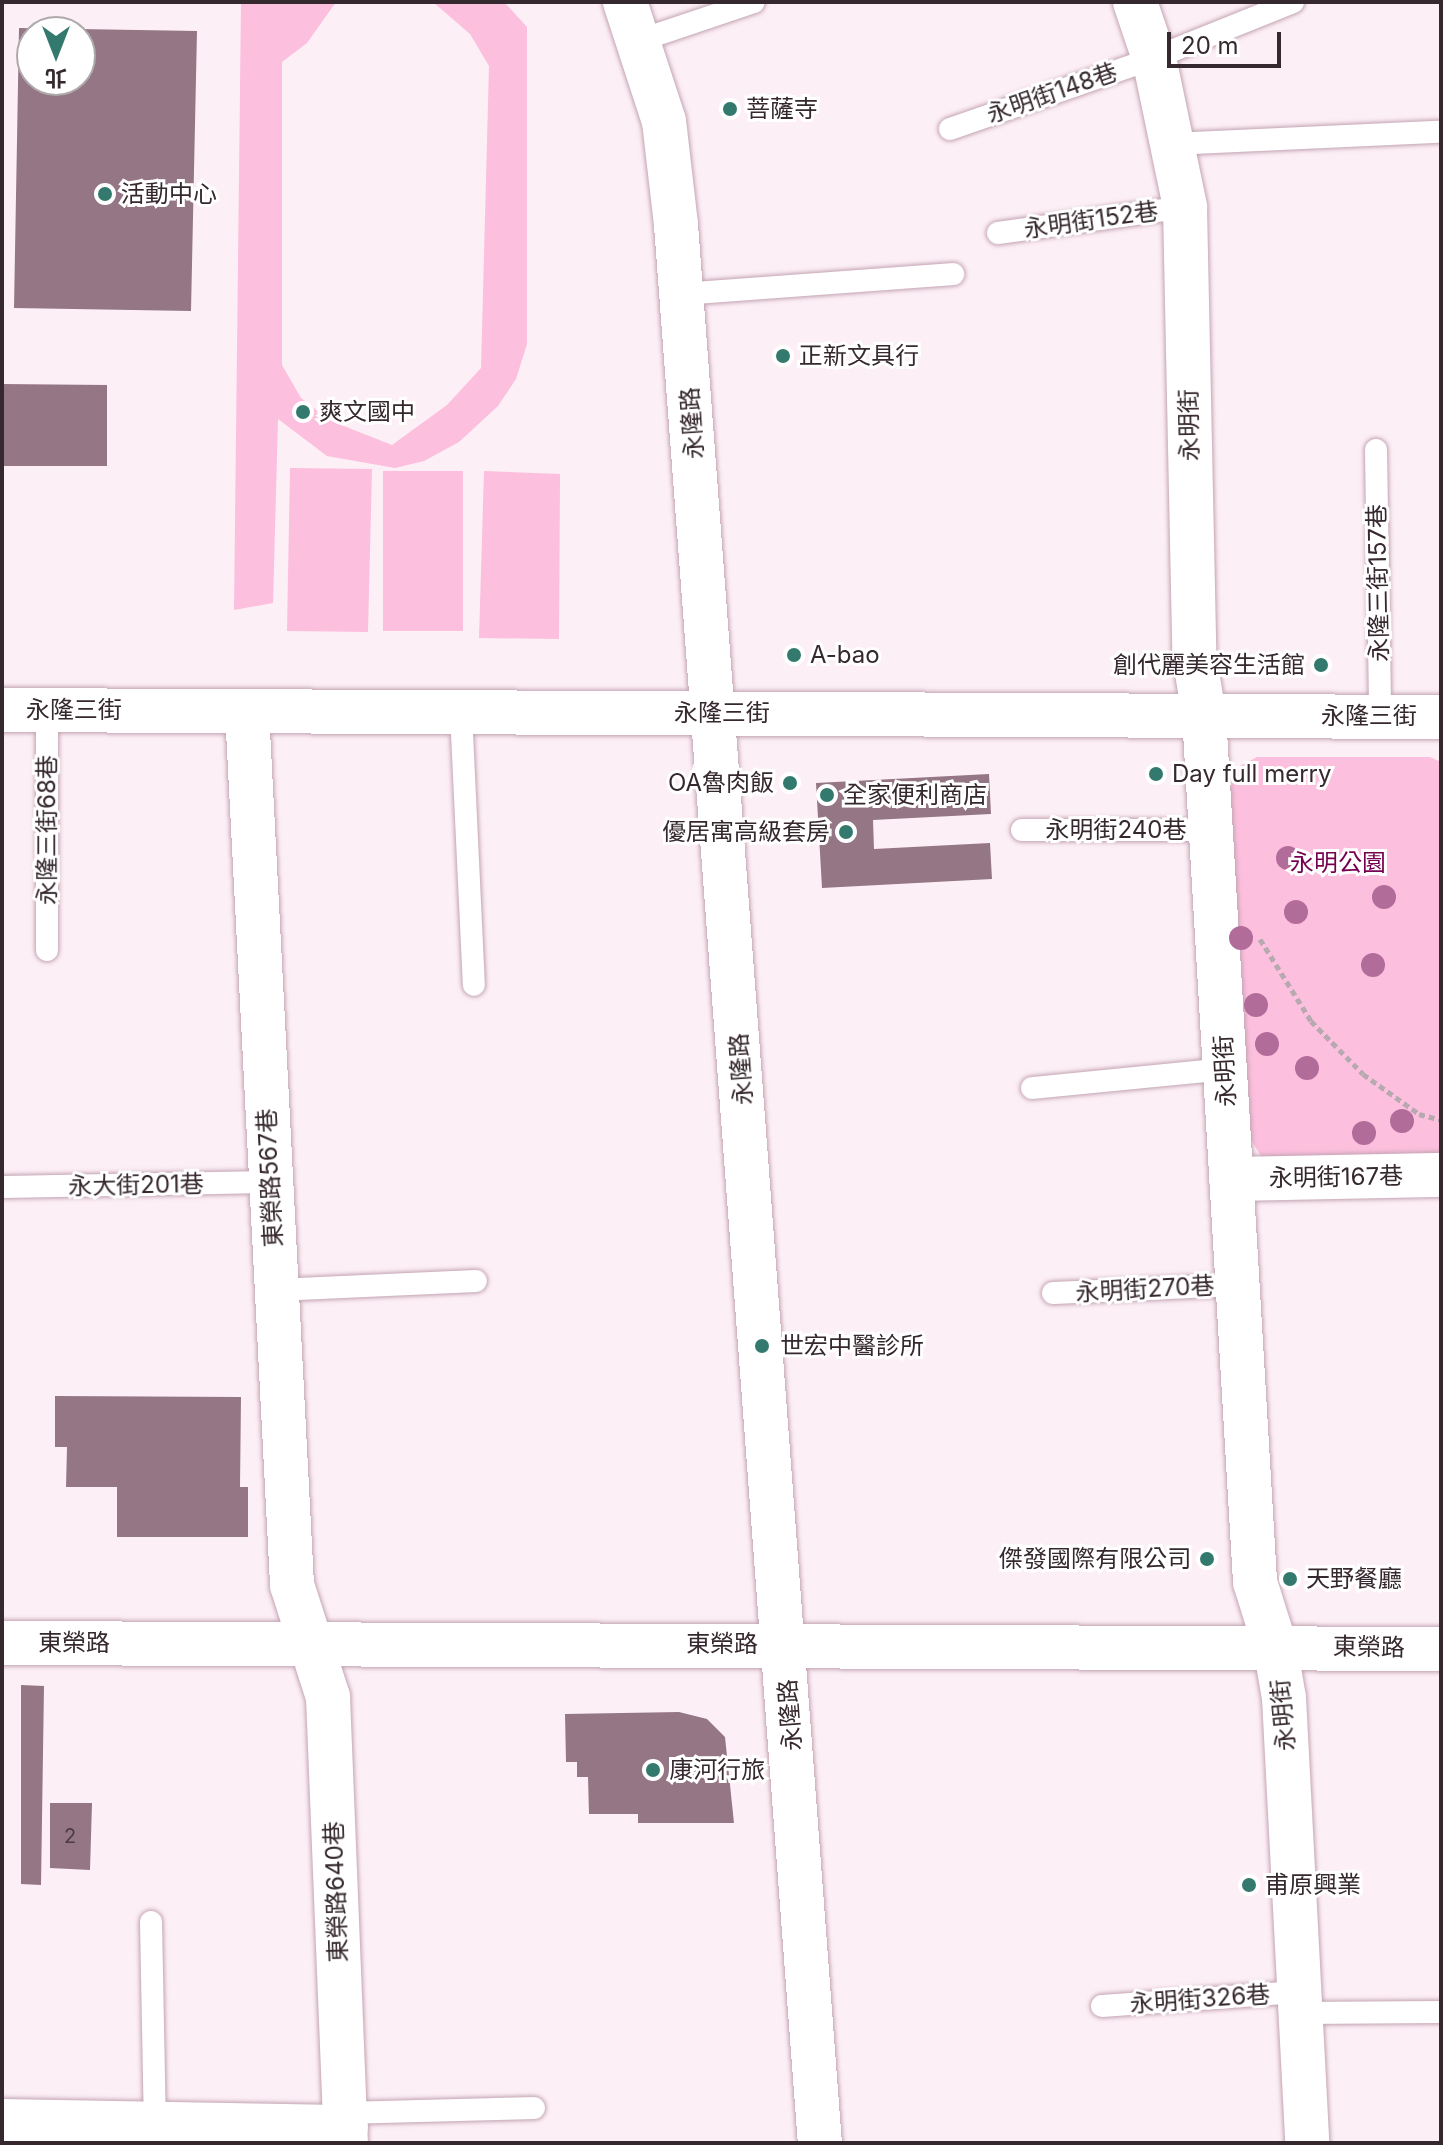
<!DOCTYPE html>
<meta charset="utf-8">
<style>
body{margin:0}
#map{position:relative;width:1443px;height:2145px;overflow:hidden;background:#fdeff6;font-family:Inter,"Noto Sans TC",sans-serif}
div>[style]{position:absolute}
[style*='--x']{left:calc(var(--x)*1px);top:calc(var(--y)*1px);width:calc(var(--w)*1px);rotate:calc(var(--a)*1deg)}
.green>*{inset:0;background:#fcbfdd}
.building>*{inset:0;background:#947685}
.path>*{height:5px;margin-top:-2.5px;transform-origin:0;background:repeating-linear-gradient(90deg,#b6a9af 0 6px,transparent 0 10px)}
.roads{filter:drop-shadow(0 0 2px #c3a4b3) drop-shadow(0 0 2px #c3a4b3)}
.service>*{height:22px;margin:-11px;padding:0 11px;transform-origin:11px;border-radius:11px;background:#fff}
.minor>*{height:44px;margin:-22px;padding:0 22px;transform-origin:22px;border-radius:22px;background:#fff}
.trees>*{width:24px;height:24px;margin:-12px;border-radius:50%;background:#b26c9a}
.dots>*{width:22px;height:22px;translate:-50% -50%;box-sizing:border-box;border:4px solid #fff;border-radius:50%}
span{translate:-50% -50%;white-space:nowrap;text-align:center;line-height:1.15;-webkit-text-stroke:6px #fff;paint-order:stroke}
.number-label{font-size:20px;color:#4d3c44}
.number-label span{-webkit-text-stroke-width:0}
.street-label{font-size:24px;color:#35282e}
.poi-label{font-size:24px;color:#35282e}
.left{translate:0 -50%;text-align:left}
.right{translate:-100% -50%;text-align:right}
.park-label{font-size:24px;color:#74004f}
.frame{position:absolute;inset:0;border:4px solid #35282e;pointer-events:none}
.north{position:absolute;left:16px;top:16px;width:80px;height:80px;box-sizing:border-box;background:#fff;border:2px solid #aea9ab;border-radius:50%;rotate:180deg;font-size:22px;font-weight:700;line-height:32px;text-align:center;color:#35282e}
.north::after{content:'';display:block;margin:auto;width:28px;height:36px;background:#34796d;clip-path:polygon(50% 0,100% 100%,50% 72%,0 100%)}
.scale{position:absolute;left:1167px;top:32px;width:114px;height:36px;box-sizing:border-box;border:4px solid #35282e;border-top:0;padding-left:10px;font-size:24px;line-height:28px;white-space:nowrap;color:#35282e;-webkit-text-stroke:6px #fff;paint-order:stroke}
</style>
<div id="map">
<div class="green">
<i style="clip-path:polygon(241px 2px,336px 2px,307px 43px,282px 62px,282px 365px,301px 398px,331px 421px,392px 445px,447px 405px,481px 368px,489px 66px,470px 34px,433px 2px,504px 2px,527px 27px,527px 344px,516px 379px,498px 406px,459px 442px,424px 461px,395px 468px,327px 456px,278px 419px,273px 603px,234px 610px)"></i>
<i style="clip-path:polygon(290px 468px,372px 469px,368px 632px,287px 631px)"></i>
<i style="clip-path:polygon(383px 471px,463px 471px,463px 631px,383px 631px)"></i>
<i style="clip-path:polygon(484px 471px,560px 474px,559px 639px,479px 638px)"></i>
<i style="clip-path:polygon(1257px 757px,1430px 757px,1441px 762px,1441px 1163px,1278px 1163px,1261px 1156px,1251px 1140px,1230px 790px,1238px 767px)"></i>
</div>
<div class="building">
<i style="clip-path:polygon(evenodd,19px 28px,197px 31px,191px 311px,14px 308px,19px 28px,32px 32px,80px 32px,80px 80px,32px 80px,32px 32px)"></i>
<i style="clip-path:polygon(2px 384px,107px 385px,107px 466px,2px 466px)"></i>
<i style="clip-path:polygon(989px 774px,991px 814px,873px 820px,874px 849px,990px 843px,992px 879px,822px 888px,816px 783px)"></i>
<i style="clip-path:polygon(55px 1396px,241px 1397px,240px 1487px,248px 1487px,248px 1537px,117px 1537px,117px 1487px,66px 1487px,67px 1447px,55px 1447px)"></i>
<i style="clip-path:polygon(21px 1685px,44px 1686px,41px 1885px,21px 1884px)"></i>
<i style="clip-path:polygon(679px 1712px,707px 1719px,725px 1737px,734px 1823px,638px 1823px,638px 1814px,589px 1814px,588px 1777px,577px 1777px,577px 1762px,566px 1762px,565px 1714px)"></i>
<i style="clip-path:polygon(50px 1803px,92px 1803px,90px 1870px,50px 1868px)"></i>
</div>
<div class="path">
<i style="--x:1260;--y:939;--w:97;--a:58.1"></i>
<i style="--x:1311;--y:1021;--w:74;--a:45.5"></i>
<i style="--x:1363;--y:1074;--w:69;--a:35.5"></i>
<i style="--x:1419;--y:1114;--w:23;--a:15"></i>
</div>
<div class="roads">
<div class="service">
<i style="--x:638;--y:41;--w:122;--a:-18.6"></i>
<i style="--x:950;--y:129;--w:216;--a:-19.2"></i>
<i style="--x:1154;--y:58;--w:150;--a:-21.9"></i>
<i style="--x:1171;--y:144;--w:268;--a:-2.6"></i>
<i style="--x:998;--y:233;--w:189;--a:-7.9"></i>
<i style="--x:682;--y:294;--w:272;--a:-4.2"></i>
<i style="--x:1376;--y:450;--w:266;--a:89.1"></i>
<i style="--x:47;--y:710;--w:240;--a:90"></i>
<i style="--x:461;--y:712;--w:273;--a:87.3"></i>
<i style="--x:1022;--y:830;--w:188;--a:0"></i>
<i style="--x:1032;--y:1088;--w:194;--a:-5.6"></i>
<i style="--x:2;--y:1187;--w:268;--a:-1.1"></i>
<i style="--x:276;--y:1290;--w:200;--a:-2.6"></i>
<i style="--x:1053;--y:1293;--w:184;--a:-2.5"></i>
<i style="--x:151;--y:1922;--w:202;--a:88.9"></i>
<i style="--x:1102;--y:2006;--w:196;--a:-4.1"></i>
<i style="--x:1299;--y:2013;--w:142;--a:-0.4"></i>
<i style="--x:345;--y:2113;--w:189;--a:-1.5"></i>
</div>
<div class="minor">
<i style="--x:625;--y:2;--w:125;--a:71.9"></i>
<i style="--x:664;--y:121;--w:105;--a:83.4"></i>
<i style="--x:676;--y:225;--w:1923;--a:85.71"></i>
<i style="--x:1135;--y:2;--w:59;--a:71.3"></i>
<i style="--x:1154;--y:58;--w:152;--a:78.2"></i>
<i style="--x:1185;--y:207;--w:447;--a:88.8"></i>
<i style="--x:1194;--y:654;--w:62;--a:80.7"></i>
<i style="--x:1204;--y:715;--w:868;--a:86.63"></i>
<i style="--x:1255;--y:1582;--w:67;--a:72.6"></i>
<i style="--x:1275;--y:1646;--w:53;--a:80.2"></i>
<i style="--x:1284;--y:1698;--w:446;--a:87"></i>
<i style="--x:2;--y:710;--w:1439;--a:0.28"></i>
<i style="--x:247;--y:711;--w:875;--a:87.05"></i>
<i style="--x:292;--y:1585;--w:118;--a:72.2"></i>
<i style="--x:328;--y:1697;--w:446;--a:87.7"></i>
<i style="--x:1231;--y:1179;--w:210;--a:-1.1"></i>
<i style="--x:2;--y:1643;--w:1439;--a:0.24"></i>
<i style="--x:2;--y:2121;--w:344;--a:1"></i>
</div>
</div>
<div class="trees">
<i style="left:1288px;top:858px"></i>
<i style="left:1384px;top:897px"></i>
<i style="left:1296px;top:912px"></i>
<i style="left:1241px;top:938px"></i>
<i style="left:1373px;top:965px"></i>
<i style="left:1256px;top:1005px"></i>
<i style="left:1267px;top:1044px"></i>
<i style="left:1307px;top:1068px"></i>
<i style="left:1402px;top:1121px"></i>
<i style="left:1364px;top:1133px"></i>
</div>
<div class="dots">
<i style="left:730px;top:109px;background:#34796d"></i>
<i style="left:105px;top:194px;background:#34796d"></i>
<i style="left:783px;top:356px;background:#34796d"></i>
<i style="left:303px;top:412px;background:#34796d"></i>
<i style="left:794px;top:655px;background:#34796d"></i>
<i style="left:1321px;top:665px;background:#34796d"></i>
<i style="left:1156px;top:774px;background:#34796d"></i>
<i style="left:790px;top:783px;background:#34796d"></i>
<i style="left:827px;top:795px;background:#34796d"></i>
<i style="left:846px;top:832px;background:#34796d"></i>
<i style="left:762px;top:1346px;background:#34796d"></i>
<i style="left:1207px;top:1559px;background:#34796d"></i>
<i style="left:1290px;top:1579px;background:#34796d"></i>
<i style="left:653px;top:1770px;background:#34796d"></i>
<i style="left:1249px;top:1885px;background:#34796d"></i>
</div>
<div class="number-label">
<span style="left:70px;top:1836px">2</span>
</div>
<div class="street-label">
<span style="left:1052px;top:93px;rotate:-19deg">永明街148巷</span>
<span style="left:1091px;top:220px;rotate:-8deg">永明街152巷</span>
<span style="left:692px;top:423px;rotate:-94deg">永隆路</span>
<span style="left:1189px;top:425px;rotate:-91deg">永明街</span>
<span style="left:1378px;top:583px;rotate:-91deg">永隆三街157巷</span>
<span style="left:74px;top:710px">永隆三街</span>
<span style="left:722px;top:713px">永隆三街</span>
<span style="left:1369px;top:716px">永隆三街</span>
<span style="left:47px;top:830px;rotate:-90deg">永隆三街68巷</span>
<span style="left:1116px;top:830px">永明街240巷</span>
<span style="left:741px;top:1069px;rotate:-94deg">永隆路</span>
<span style="left:1225px;top:1071px;rotate:-93deg">永明街</span>
<span style="left:1336px;top:1177px;rotate:-1deg">永明街167巷</span>
<span style="left:270px;top:1178px;rotate:-93deg">東榮路567巷</span>
<span style="left:136px;top:1185px;rotate:-1deg">永大街201巷</span>
<span style="left:1145px;top:1289px;rotate:-3deg">永明街270巷</span>
<span style="left:74px;top:1643px">東榮路</span>
<span style="left:722px;top:1644px">東榮路</span>
<span style="left:1369px;top:1647px;rotate:1deg">東榮路</span>
<span style="left:790px;top:1715px;rotate:-94deg">永隆路</span>
<span style="left:1283px;top:1715px;rotate:-95deg">永明街</span>
<span style="left:336px;top:1892px;rotate:-92deg">東榮路640巷</span>
<span style="left:1200px;top:1999px;rotate:-4deg">永明街326巷</span>
</div>
<div class="poi-label">
<span class="left" style="left:746px;top:109px">菩薩寺</span>
<span class="left" style="left:121px;top:194px">活動中心</span>
<span class="left" style="left:799px;top:356px">正新文具行</span>
<span class="left" style="left:319px;top:412px">爽文國中</span>
<span class="left" style="left:810px;top:655px">A-bao</span>
<span class="right" style="left:1305px;top:665px">創代麗美容生活館</span>
<span class="left" style="left:1172px;top:774px">Day full merry</span>
<span class="right" style="left:774px;top:783px">OA魯肉飯</span>
<span class="left" style="left:843px;top:795px">全家便利商店</span>
<span class="right" style="left:830px;top:832px">優居寓高級套房</span>
<span class="left" style="left:780px;top:1346px">世宏中醫診所</span>
<span class="right" style="left:1191px;top:1559px">傑發國際有限公司</span>
<span class="left" style="left:1306px;top:1579px">天野餐廳</span>
<span class="left" style="left:669px;top:1770px">康河行旅</span>
<span class="left" style="left:1265px;top:1885px">甫原興業</span>
</div>
<div class="park-label">
<span style="left:1338px;top:863px">永明公園</span>
</div>
<div class="frame"></div>
<div class="north">北</div>
<div class="scale">20 m</div>
</div>
